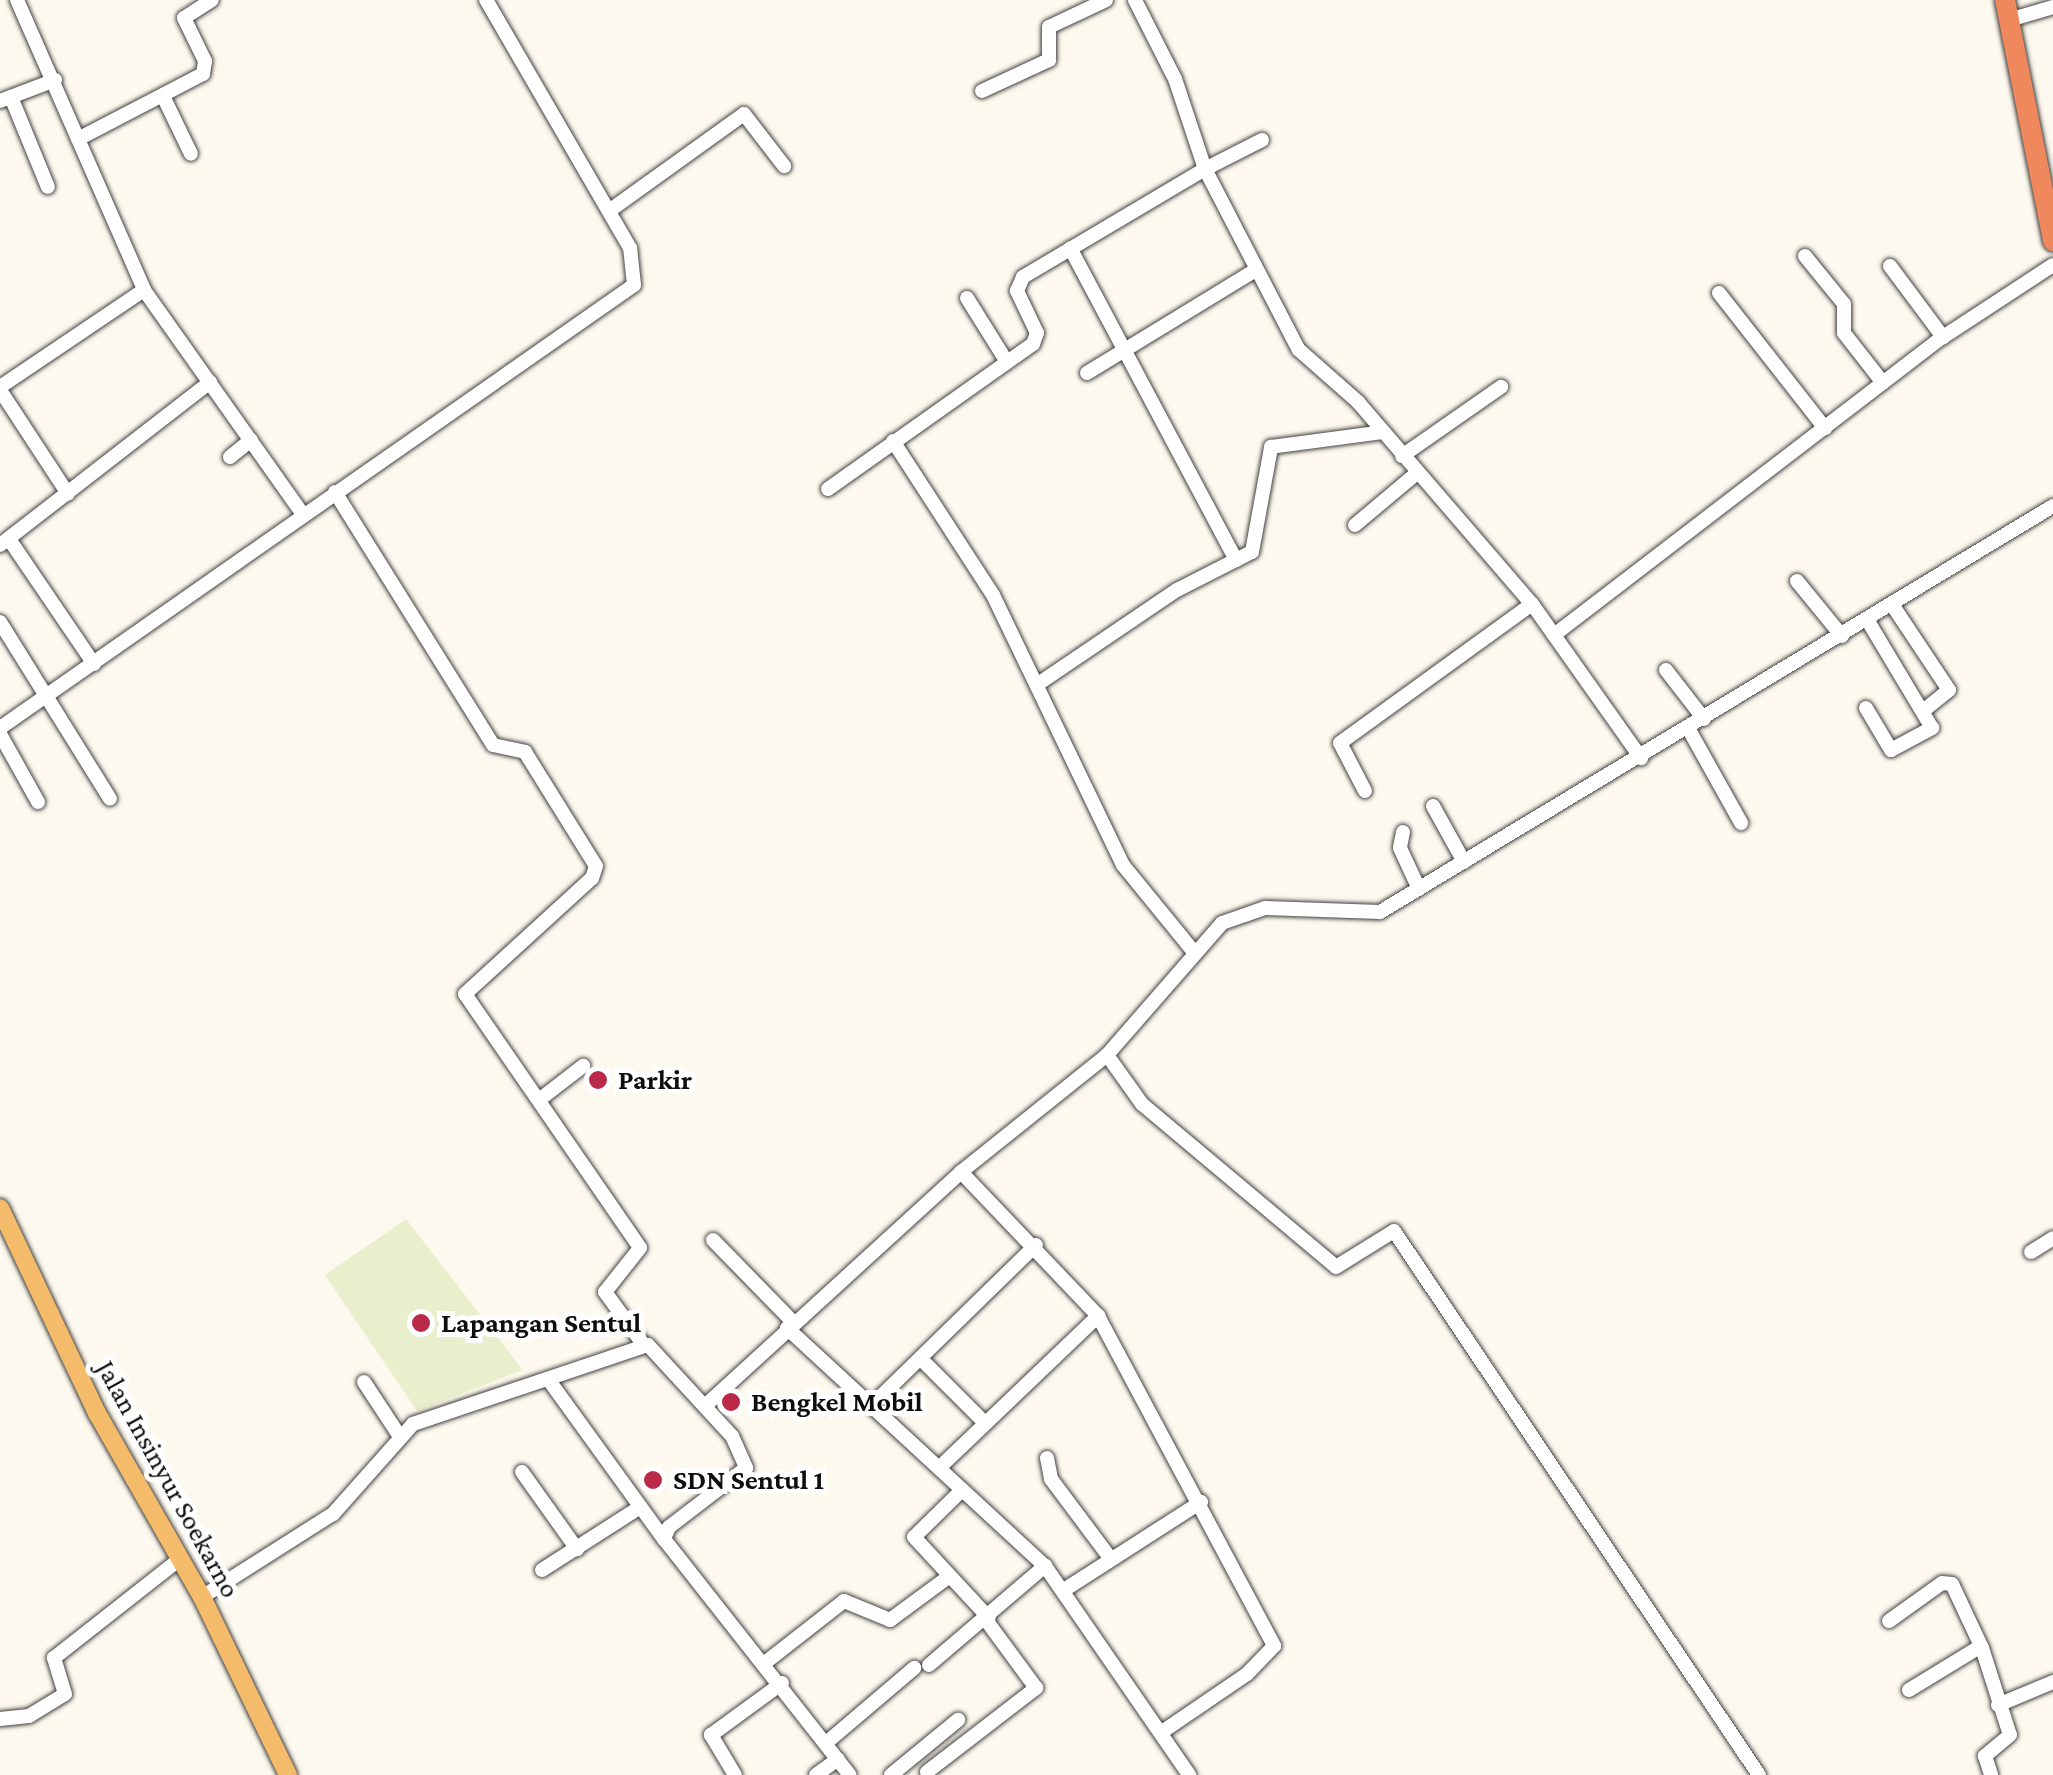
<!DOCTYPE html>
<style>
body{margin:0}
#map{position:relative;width:2053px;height:1775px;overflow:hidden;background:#fef9ef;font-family:"Crimson Pro",serif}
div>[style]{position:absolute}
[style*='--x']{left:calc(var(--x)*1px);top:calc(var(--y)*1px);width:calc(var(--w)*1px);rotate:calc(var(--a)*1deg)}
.pitch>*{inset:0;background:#e9efcc}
.roads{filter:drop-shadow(0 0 2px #414141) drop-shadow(0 0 2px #414141)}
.minor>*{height:14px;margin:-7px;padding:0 7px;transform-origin:7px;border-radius:7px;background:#fff}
.major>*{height:18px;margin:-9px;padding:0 9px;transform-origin:9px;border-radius:9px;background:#f4bc6a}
.highway>*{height:20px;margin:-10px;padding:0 10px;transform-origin:10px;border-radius:10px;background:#ef885d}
.dots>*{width:28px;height:28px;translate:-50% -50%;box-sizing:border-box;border:5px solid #fff;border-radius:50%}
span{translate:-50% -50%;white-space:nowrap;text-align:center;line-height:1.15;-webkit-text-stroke:10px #fff;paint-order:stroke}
.poi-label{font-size:28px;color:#0e0e0e;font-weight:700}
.left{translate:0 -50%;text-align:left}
.street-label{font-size:28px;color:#0e0e0e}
</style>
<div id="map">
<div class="pitch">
<i style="clip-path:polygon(406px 1219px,523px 1370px,417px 1411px,325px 1275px)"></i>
</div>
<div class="roads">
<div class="minor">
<i style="--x:17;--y:0;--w:317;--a:66.3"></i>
<i style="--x:144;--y:290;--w:273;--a:54.7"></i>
<i style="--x:2009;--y:20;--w:46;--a:-16.5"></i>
<i style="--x:982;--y:91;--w:74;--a:-24.8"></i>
<i style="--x:1049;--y:60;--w:33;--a:-90"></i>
<i style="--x:1049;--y:27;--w:63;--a:-25.3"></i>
<i style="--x:163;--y:96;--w:64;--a:64.2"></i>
<i style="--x:11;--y:97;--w:97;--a:67.7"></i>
<i style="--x:0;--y:101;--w:59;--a:-20.9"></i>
<i style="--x:78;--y:139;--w:141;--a:-27.5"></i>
<i style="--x:203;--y:74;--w:13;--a:-81"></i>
<i style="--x:205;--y:61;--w:48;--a:-116"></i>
<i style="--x:184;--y:18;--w:33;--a:-33"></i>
<i style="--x:1262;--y:140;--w:64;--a:153"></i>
<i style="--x:1205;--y:169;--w:204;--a:62.6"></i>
<i style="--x:1299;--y:350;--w:79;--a:41.4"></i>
<i style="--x:1358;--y:402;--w:267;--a:49.3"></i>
<i style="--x:1532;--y:604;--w:189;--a:54.7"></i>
<i style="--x:609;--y:211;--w:166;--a:-35.7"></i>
<i style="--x:744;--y:114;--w:66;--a:52.4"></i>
<i style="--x:1805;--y:256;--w:62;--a:50.9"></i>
<i style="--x:1844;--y:304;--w:29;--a:90"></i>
<i style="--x:1844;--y:333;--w:63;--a:52"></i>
<i style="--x:1890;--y:266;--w:89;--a:53.3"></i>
<i style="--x:1719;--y:293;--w:172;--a:51.9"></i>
<i style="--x:967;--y:298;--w:75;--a:58"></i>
<i style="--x:1087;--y:373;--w:198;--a:-31.4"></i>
<i style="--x:0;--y:387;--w:174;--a:-34"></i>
<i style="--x:0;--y:390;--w:124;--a:56.8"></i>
<i style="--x:893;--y:441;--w:184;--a:57"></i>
<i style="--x:993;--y:595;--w:300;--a:64.3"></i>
<i style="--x:1123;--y:865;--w:112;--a:50.8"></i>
<i style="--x:1402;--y:456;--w:121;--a:-34.9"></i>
<i style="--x:230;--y:457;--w:27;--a:-39"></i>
<i style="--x:828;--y:489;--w:251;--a:-35.3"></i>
<i style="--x:1033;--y:344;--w:12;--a:-70"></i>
<i style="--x:1037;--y:333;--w:47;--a:-115.5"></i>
<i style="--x:1017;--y:291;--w:15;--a:-67"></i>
<i style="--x:1023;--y:277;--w:212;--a:-30.7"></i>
<i style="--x:1205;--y:169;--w:95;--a:-108.4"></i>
<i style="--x:1175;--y:79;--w:89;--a:-116.9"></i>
<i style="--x:335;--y:492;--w:298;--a:58"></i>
<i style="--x:493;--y:745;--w:33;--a:12"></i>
<i style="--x:525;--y:752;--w:134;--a:58.1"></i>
<i style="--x:596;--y:866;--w:13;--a:108"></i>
<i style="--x:592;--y:878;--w:172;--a:137.6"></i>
<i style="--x:465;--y:994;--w:308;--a:55.4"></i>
<i style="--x:640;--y:1248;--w:56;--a:128.5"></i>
<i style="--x:605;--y:1292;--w:64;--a:53.8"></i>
<i style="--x:1355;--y:525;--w:81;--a:-40"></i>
<i style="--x:9;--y:539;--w:151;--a:55.8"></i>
<i style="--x:0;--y:545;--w:266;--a:-37.8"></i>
<i style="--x:1236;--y:560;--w:18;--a:-27"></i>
<i style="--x:1252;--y:552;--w:107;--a:-79.7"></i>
<i style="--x:1271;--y:447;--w:113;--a:-7.6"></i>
<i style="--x:1797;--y:581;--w:71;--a:50.7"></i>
<i style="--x:1893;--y:606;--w:101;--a:56.3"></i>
<i style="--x:1949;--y:690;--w:32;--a:141"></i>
<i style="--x:0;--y:622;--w:208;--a:58.1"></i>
<i style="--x:1554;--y:635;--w:490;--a:-37.5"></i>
<i style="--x:1943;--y:337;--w:131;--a:-33.2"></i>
<i style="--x:1666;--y:670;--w:62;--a:52.2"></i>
<i style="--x:1038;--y:684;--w:168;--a:-34.1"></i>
<i style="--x:1177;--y:590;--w:66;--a:-27"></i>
<i style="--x:1236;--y:560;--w:353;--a:-118"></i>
<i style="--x:1866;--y:708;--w:49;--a:59.2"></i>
<i style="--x:1891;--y:750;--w:47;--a:-28.2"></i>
<i style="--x:1932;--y:728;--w:125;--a:-120.9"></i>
<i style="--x:0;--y:728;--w:773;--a:-34.94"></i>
<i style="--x:634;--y:285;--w:37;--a:-96"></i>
<i style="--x:630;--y:248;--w:287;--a:-120.1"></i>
<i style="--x:1688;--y:728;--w:109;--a:60.8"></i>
<i style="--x:0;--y:734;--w:78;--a:60.8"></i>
<i style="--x:1365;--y:791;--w:54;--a:-117.5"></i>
<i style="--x:1340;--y:743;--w:237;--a:-35.9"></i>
<i style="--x:1433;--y:806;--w:64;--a:61"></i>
<i style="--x:1403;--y:832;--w:16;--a:101"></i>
<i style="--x:1400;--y:848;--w:45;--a:65.1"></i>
<i style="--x:1107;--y:1055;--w:60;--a:54.5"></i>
<i style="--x:1142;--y:1104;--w:253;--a:40"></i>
<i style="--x:1336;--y:1267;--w:68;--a:-31.8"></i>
<i style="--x:1394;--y:1231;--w:655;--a:56.14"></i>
<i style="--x:539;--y:1100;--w:56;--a:-37.7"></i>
<i style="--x:961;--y:1172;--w:199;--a:46.4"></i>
<i style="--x:1098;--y:1316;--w:374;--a:61.9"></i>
<i style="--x:1274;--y:1646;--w:39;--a:134"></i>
<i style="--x:1247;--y:1674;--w:103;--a:145.7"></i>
<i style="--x:713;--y:1240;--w:115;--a:45.7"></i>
<i style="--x:2031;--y:1252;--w:26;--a:-32"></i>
<i style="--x:787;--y:1328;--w:351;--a:42.7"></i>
<i style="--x:1045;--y:1566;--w:254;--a:55.4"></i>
<i style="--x:921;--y:1359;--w:91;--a:45"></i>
<i style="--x:548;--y:1379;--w:198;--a:54.1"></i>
<i style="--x:364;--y:1382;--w:64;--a:56.6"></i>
<i style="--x:706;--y:1405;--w:345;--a:-42.4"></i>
<i style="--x:961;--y:1172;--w:187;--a:-38.7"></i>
<i style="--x:1107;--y:1055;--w:175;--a:-48.9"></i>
<i style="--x:1222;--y:923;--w:46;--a:-19.2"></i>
<i style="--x:1265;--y:908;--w:115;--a:2"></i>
<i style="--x:1380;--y:912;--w:786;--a:-31.1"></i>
<i style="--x:872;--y:1405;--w:229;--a:-44.3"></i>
<i style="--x:1047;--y:1458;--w:21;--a:79"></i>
<i style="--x:1051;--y:1479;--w:99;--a:53.2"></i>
<i style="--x:940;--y:1467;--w:219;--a:-43.7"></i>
<i style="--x:522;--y:1472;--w:95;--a:54.5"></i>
<i style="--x:962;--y:1490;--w:67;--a:135.6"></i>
<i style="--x:914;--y:1537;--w:110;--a:47.2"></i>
<i style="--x:542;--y:1570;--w:117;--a:-32.7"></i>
<i style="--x:1064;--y:1590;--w:163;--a:-32.7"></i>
<i style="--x:202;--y:1597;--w:155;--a:-32.4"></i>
<i style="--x:333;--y:1514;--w:120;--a:-48.4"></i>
<i style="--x:413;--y:1424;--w:248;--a:-18.6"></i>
<i style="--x:648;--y:1345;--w:124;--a:47.3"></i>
<i style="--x:732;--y:1436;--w:35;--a:66"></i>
<i style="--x:746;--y:1468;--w:97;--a:142.5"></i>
<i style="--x:669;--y:1527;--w:13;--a:113"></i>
<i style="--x:664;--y:1539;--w:300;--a:51.8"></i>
<i style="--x:1889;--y:1621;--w:65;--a:-35.6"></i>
<i style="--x:1942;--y:1583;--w:10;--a:6"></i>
<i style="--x:1952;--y:1584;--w:71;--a:64.9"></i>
<i style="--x:1982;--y:1648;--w:91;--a:72.2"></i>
<i style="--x:2010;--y:1735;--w:33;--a:140"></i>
<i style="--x:1985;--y:1756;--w:20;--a:72"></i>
<i style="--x:766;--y:1662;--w:99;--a:-38"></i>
<i style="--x:844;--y:1601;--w:50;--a:22.4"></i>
<i style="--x:890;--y:1620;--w:71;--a:-36.4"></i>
<i style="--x:929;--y:1665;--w:153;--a:-40.5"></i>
<i style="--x:1909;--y:1690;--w:84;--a:-31.4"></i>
<i style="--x:1998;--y:1705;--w:60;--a:-22.7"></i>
<i style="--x:0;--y:1719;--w:29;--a:-6"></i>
<i style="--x:29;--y:1716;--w:42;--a:-31.4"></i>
<i style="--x:65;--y:1694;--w:38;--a:-107"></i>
<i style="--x:54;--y:1658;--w:160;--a:-38.2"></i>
<i style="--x:826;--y:1743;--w:116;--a:-40.4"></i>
<i style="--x:927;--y:1772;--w:138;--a:-37.6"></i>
<i style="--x:1036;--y:1688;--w:84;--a:-126.3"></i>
<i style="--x:735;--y:1775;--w:47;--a:-121"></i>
<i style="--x:711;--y:1735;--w:88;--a:-36.2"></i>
<i style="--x:816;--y:1775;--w:27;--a:-36"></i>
<i style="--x:891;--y:1775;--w:87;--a:-39.4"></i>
</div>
<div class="major">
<i style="--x:0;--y:1208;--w:227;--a:64.7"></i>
<i style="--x:97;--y:1413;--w:212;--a:60.3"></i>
<i style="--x:202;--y:1597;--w:198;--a:64.2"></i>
</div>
<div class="highway">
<i style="--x:2005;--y:0;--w:246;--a:78.7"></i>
</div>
</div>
<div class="dots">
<i style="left:598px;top:1080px;background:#ba2a48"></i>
<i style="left:421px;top:1323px;background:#ba2a48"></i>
<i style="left:731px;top:1402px;background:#ba2a48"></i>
<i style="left:653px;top:1480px;background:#ba2a48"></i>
</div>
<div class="poi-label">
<span class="left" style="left:618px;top:1080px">Parkir</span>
<span class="left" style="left:441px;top:1323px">Lapangan Sentul</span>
<span class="left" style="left:751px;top:1402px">Bengkel Mobil</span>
<span class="left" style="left:673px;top:1480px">SDN Sentul 1</span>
</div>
<div class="street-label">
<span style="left:168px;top:1479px;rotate:61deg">Jalan Insinyur Soekarno</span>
</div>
</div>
